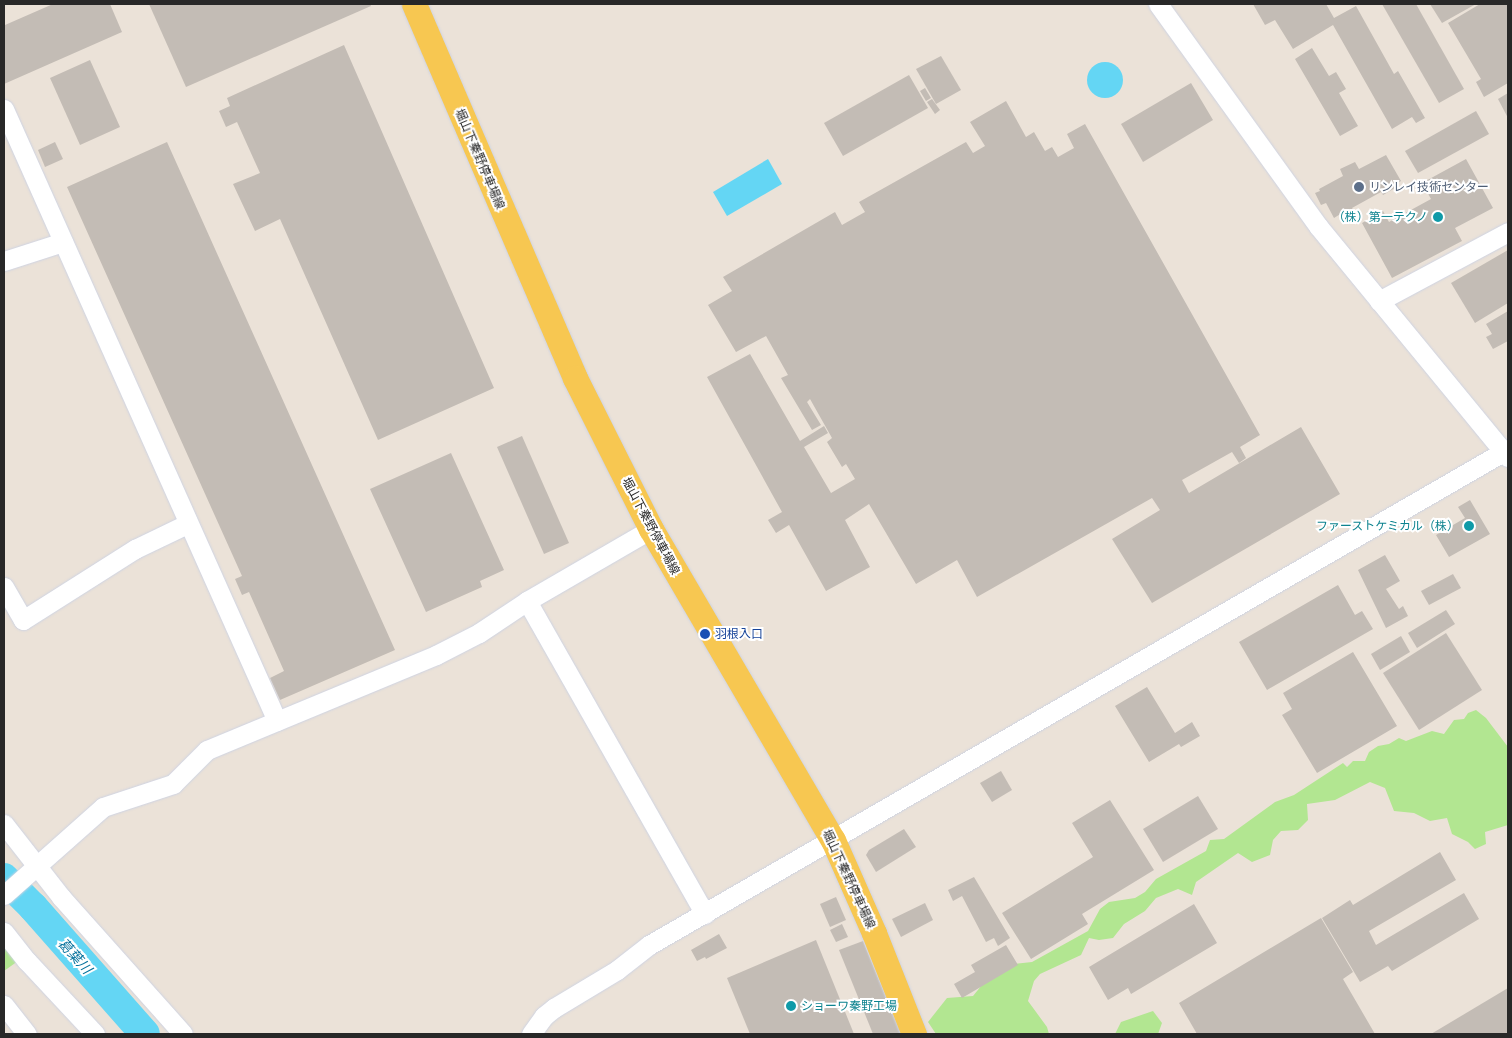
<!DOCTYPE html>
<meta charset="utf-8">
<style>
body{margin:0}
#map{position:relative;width:1512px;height:1038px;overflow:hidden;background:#ebe2d8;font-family:Manrope,"Noto Sans JP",sans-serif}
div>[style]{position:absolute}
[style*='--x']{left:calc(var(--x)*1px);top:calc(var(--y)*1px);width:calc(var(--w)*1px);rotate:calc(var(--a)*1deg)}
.green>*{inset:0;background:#b2e691}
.water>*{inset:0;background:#64d6f4}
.round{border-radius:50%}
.river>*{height:30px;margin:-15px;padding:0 15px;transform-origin:15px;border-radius:15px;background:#64d6f4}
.building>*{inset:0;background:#c3bcb5}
.roads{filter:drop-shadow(0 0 1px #ced3e2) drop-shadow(0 0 1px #ced3e2)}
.minor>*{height:19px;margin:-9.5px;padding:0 9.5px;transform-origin:9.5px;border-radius:9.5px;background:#fff}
.major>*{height:25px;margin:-12.5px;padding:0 12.5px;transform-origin:12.5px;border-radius:12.5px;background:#f7c751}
.dots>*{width:14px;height:14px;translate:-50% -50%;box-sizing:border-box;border:2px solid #fff;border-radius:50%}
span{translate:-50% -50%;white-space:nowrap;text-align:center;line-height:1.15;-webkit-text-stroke:4px #fff;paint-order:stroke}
.street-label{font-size:12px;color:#282828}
.service-label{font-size:12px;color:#4e5e75}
.left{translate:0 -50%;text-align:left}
.culture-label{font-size:12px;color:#0d838f}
.right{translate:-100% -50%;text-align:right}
.transit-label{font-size:12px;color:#164399}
.water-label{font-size:14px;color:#06729d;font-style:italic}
.frame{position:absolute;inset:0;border:5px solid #282828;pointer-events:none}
</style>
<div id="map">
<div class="green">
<i style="clip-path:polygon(1476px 710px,1486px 718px,1508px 747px,1508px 825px,1485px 832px,1486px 844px,1475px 849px,1468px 842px,1452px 834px,1447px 818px,1430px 821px,1414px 813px,1394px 811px,1385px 788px,1370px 782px,1335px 800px,1307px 804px,1308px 820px,1298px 830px,1281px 831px,1273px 840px,1270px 855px,1252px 862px,1238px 853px,1196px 882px,1192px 895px,1178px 889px,1156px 898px,1145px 911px,1124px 924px,1113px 938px,1099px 940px,1089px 938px,1081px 955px,1040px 974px,1034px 981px,1028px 1001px,1047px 1027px,1049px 1034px,936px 1034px,928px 1022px,947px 998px,973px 996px,986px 980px,1013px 964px,1032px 962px,1088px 931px,1100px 909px,1109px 902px,1135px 898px,1145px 892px,1156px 879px,1206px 851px,1210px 840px,1224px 839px,1275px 802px,1294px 795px,1343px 763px,1347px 767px,1353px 761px,1365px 761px,1369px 752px,1378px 746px,1389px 744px,1399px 738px,1406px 741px,1432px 731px,1444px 734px,1454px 720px,1464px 719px,1468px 713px)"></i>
<i style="clip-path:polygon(4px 942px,18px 961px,4px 971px)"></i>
<i style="clip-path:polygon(1153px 1011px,1162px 1023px,1158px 1034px,1115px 1034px,1121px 1022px)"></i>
</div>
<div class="water">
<i class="round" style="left:1087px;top:62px;width:36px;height:36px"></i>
<i style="clip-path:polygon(768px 159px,782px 184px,727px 216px,713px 192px)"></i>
</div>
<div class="river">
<i style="--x:4;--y:878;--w:41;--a:45"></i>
<i style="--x:33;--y:907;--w:169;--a:48.6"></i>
</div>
<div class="building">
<i style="clip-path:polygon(53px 4px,110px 4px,122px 32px,4px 84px,4px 21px,5px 25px)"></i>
<i style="clip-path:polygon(149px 4px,370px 4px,371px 6px,186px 87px)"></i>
<i style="clip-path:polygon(1253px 4px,1326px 4px,1334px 18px,1356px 6px,1394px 74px,1398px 71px,1425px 118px,1416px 123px,1412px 117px,1392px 129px,1333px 25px,1293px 49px,1275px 20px,1265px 25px)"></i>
<i style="clip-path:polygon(1382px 4px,1416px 4px,1464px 89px,1439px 103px)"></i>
<i style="clip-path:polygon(1430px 4px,1476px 4px,1442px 23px)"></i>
<i style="clip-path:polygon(1480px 4px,1508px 4px,1508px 83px,1484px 97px,1476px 82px,1481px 79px,1448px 23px)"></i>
<i style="clip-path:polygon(344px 45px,494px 388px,378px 440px,280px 219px,255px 231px,233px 184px,260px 173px,237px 122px,226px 127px,219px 111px,230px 106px,227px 98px)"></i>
<i style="clip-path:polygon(1312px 48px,1329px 76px,1336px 72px,1346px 89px,1339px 93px,1358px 126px,1340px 136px,1295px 59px)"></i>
<i style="clip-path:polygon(941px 56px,961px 90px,936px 104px,916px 69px)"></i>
<i style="clip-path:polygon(90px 60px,120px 127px,80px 145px,50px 78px)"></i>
<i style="clip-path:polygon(909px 75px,928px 108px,843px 156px,824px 123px)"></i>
<i style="clip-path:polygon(1191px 83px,1213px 120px,1143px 162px,1121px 124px)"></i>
<i style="clip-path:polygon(925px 88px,931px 98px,926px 101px,920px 91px)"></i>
<i style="clip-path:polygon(1508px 93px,1508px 118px,1498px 99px)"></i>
<i style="clip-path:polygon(932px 99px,940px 110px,935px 114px,927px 102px)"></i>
<i style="clip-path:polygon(1006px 101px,1026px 137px,1034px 132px,1045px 151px,1052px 147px,1058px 157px,1074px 148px,1067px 134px,1085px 124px,1260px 435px,1240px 447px,1246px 458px,1239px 463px,1232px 452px,1182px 480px,1189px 493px,1301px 427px,1340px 494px,1152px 603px,1112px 539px,1160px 510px,1152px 498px,977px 597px,957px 560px,916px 584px,869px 504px,845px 520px,870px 567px,826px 591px,789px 525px,776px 533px,768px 520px,782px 512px,707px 377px,750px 354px,800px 441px,824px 426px,828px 433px,804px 447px,831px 493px,855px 479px,846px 464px,842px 467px,827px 442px,832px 438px,810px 399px,807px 402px,821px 425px,812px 430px,781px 378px,788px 375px,766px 336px,736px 352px,708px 305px,732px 291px,723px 277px,835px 212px,842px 225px,865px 212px,859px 202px,966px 142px,973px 153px,985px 146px,970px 122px)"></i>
<i style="clip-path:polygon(1476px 111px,1489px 134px,1418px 173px,1405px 151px)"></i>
<i style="clip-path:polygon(55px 142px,63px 159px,45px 167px,38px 150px)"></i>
<i style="clip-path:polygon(167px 142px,395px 650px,280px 700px,270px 678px,284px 671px,249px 592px,242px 595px,235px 579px,242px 576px,67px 187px)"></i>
<i style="clip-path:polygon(1386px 155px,1401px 181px,1394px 185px,1395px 188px,1383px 195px,1381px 192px,1352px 208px,1354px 211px,1344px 216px,1342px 213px,1334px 218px,1326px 203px,1321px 205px,1315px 193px,1320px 191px,1319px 189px,1343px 176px,1340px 169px,1355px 162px,1359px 169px)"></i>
<i style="clip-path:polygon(1466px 159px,1493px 208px,1455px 228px,1462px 241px,1392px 278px,1362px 223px,1383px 211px,1389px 222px,1431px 199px,1422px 183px)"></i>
<i style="clip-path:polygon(1508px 250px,1508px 303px,1475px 323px,1451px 283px)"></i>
<i style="clip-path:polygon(1508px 311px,1508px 341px,1493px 349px,1486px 337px,1492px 334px,1486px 324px)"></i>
<i style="clip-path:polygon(522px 436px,569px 543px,544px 554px,497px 447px)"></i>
<i style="clip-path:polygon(451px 453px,504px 570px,480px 581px,482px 587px,426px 612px,370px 489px)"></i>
<i style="clip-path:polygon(1470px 500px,1490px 534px,1449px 557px,1436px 535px,1465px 518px,1458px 507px)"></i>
<i style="clip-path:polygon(1385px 555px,1400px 581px,1386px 589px,1399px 609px,1403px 606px,1408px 616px,1386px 628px,1358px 570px)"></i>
<i style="clip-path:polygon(1453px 574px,1461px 588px,1429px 605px,1421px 591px)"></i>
<i style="clip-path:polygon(1338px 585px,1355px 615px,1362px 611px,1373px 629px,1267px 690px,1239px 642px)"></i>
<i style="clip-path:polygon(1446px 610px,1455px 624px,1417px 648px,1408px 633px)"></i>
<i style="clip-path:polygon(1446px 633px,1482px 690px,1419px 730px,1383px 673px)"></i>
<i style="clip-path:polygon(1401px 636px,1410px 652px,1380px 670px,1371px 654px)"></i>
<i style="clip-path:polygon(1353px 652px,1397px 726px,1317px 773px,1282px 715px,1292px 709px,1283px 693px)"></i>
<i style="clip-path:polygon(1147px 687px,1175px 733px,1192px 722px,1200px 736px,1181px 747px,1179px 744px,1149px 762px,1115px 706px)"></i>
<i style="clip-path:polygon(1001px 771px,1012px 790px,992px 802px,980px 783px)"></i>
<i style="clip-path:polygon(1198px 796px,1218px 829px,1163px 862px,1143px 829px)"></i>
<i style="clip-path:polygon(1110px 800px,1154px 870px,1082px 914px,1088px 924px,1031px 959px,1002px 913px,1093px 857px,1072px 823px)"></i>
<i style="clip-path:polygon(904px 829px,916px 847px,876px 872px,866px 855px,869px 850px)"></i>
<i style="clip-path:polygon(1440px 852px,1456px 880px,1369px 931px,1376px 945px,1464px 893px,1479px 919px,1392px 971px,1388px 966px,1360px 982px,1322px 918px,1350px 900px,1353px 905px)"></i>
<i style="clip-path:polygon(974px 877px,1010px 938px,998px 946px,994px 938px,986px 942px,962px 896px,953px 901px,948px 890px)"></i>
<i style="clip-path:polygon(836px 897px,846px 920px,830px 927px,820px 904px)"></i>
<i style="clip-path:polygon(925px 903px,933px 920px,901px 937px,892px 919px)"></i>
<i style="clip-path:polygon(1194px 904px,1217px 943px,1131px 994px,1128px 988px,1108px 1000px,1089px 967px)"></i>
<i style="clip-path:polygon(1321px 918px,1353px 972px,1343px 979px,1375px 1034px,1197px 1034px,1179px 1003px)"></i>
<i style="clip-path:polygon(842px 924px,848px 937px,836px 942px,830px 930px)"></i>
<i style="clip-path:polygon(719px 934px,727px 948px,706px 959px,705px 957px,697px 961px,691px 950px)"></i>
<i style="clip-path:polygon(816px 940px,854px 1034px,750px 1034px,727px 978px)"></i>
<i style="clip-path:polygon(863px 941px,901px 1034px,873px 1034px,839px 950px)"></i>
<i style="clip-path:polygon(1006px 945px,1018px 965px,962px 998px,954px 984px,975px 972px,971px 965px)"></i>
<i style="clip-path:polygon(1508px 988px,1508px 1034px,1431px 1034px)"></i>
</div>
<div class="roads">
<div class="minor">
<i style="--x:1158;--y:4;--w:274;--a:54.2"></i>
<i style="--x:1318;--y:226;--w:299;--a:50.6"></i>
<i style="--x:4;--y:109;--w:670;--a:65.96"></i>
<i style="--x:4;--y:261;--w:62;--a:-17.9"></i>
<i style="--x:1379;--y:301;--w:146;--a:-28.1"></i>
<i style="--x:4;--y:587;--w:38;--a:60"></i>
<i style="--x:23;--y:620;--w:133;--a:-32.4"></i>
<i style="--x:135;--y:549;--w:58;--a:-25.7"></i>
<i style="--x:527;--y:601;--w:360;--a:60.4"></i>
<i style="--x:4;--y:824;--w:93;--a:52"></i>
<i style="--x:61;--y:897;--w:183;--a:48.3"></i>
<i style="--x:4;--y:895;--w:132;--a:-41.6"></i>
<i style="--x:103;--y:807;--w:74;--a:-18.2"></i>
<i style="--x:173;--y:784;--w:48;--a:-45"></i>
<i style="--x:207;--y:750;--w:248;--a:-22.5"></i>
<i style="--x:436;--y:655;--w:48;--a:-27.1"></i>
<i style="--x:479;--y:633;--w:58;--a:-33.7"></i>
<i style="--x:527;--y:601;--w:143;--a:-30.1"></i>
<i style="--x:4;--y:932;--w:37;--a:52"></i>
<i style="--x:27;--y:961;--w:100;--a:47"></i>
<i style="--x:4;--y:1005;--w:37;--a:52"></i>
<i style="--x:531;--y:1034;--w:22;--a:-54"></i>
<i style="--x:544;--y:1016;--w:13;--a:-39"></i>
<i style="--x:554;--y:1008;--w:74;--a:-31.1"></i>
<i style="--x:617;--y:970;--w:41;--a:-38"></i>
<i style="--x:649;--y:945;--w:992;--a:-30"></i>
</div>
<div class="major">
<i style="--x:414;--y:4;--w:407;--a:66.7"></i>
<i style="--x:575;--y:378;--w:169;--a:63.3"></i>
<i style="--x:651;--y:529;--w:360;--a:59.7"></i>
<i style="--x:833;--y:840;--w:102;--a:66.2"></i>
<i style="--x:874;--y:933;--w:109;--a:68.4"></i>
</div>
</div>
<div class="dots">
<i style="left:1359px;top:187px;background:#5c6f8a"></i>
<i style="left:1438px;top:217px;background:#0f9aa8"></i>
<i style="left:1469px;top:526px;background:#0f9aa8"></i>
<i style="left:705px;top:634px;background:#1a4fb4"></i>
<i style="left:791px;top:1006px;background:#0f9aa8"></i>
</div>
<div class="street-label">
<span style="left:480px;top:159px;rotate:67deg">堀山下秦野停車場線</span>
<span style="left:651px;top:526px;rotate:62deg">堀山下秦野停車場線</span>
<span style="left:849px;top:879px;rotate:65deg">堀山下秦野停車場線</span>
</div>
<div class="service-label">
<span class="left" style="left:1369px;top:187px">リンレイ技術センター</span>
</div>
<div class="culture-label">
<span class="right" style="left:1428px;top:217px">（株）第一テクノ</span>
<span class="right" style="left:1459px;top:526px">ファーストケミカル（株）</span>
<span class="left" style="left:801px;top:1006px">ショーワ秦野工場</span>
</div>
<div class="transit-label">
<span class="left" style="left:715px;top:634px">羽根入口</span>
</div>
<div class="water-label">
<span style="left:75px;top:956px;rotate:48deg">葛葉川</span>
</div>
<div class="frame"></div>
</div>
